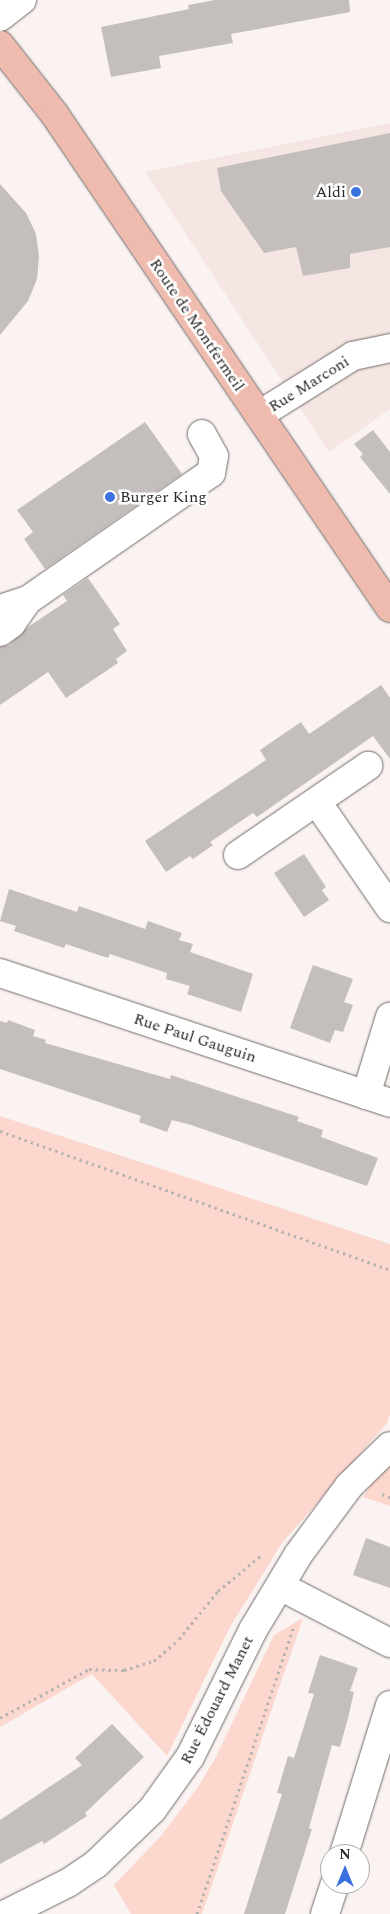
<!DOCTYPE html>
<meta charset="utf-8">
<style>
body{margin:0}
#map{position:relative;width:390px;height:1914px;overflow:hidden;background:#faf3f2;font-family:Spectral,serif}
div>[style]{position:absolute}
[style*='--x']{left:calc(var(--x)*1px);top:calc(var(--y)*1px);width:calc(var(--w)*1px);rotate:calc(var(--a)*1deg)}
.built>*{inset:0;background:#f5e6e3}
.green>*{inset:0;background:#fbd7ce}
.building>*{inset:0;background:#c4bebd}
.path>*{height:3px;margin-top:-1.5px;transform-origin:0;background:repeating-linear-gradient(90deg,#b8b3b2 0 2.5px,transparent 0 6.5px)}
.roads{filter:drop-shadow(0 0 1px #6f6a68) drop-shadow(0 0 1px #6f6a68)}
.minor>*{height:28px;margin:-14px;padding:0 14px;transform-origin:14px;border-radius:14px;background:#fff}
.major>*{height:28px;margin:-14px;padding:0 14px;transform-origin:14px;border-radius:14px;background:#efbbaf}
.dots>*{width:14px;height:14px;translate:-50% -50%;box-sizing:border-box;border:2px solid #fff;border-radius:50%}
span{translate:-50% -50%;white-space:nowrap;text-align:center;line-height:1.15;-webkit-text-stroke:5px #fff;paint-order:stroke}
.poi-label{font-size:16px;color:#2b2928}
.right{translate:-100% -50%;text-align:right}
.left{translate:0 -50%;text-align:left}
.street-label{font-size:16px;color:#2b2928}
.north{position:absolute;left:320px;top:1844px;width:50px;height:50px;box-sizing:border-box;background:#fff;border:1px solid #aaa9a9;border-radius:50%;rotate:0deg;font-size:14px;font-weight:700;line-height:20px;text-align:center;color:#2b2928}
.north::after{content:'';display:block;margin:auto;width:18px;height:22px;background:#3a70df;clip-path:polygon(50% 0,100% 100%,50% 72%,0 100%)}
</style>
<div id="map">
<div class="built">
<i style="clip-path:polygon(390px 123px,390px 409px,329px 452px,145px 172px)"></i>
</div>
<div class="green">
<i style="clip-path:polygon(0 1116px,390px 1244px,390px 1414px,387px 1423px,282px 1543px,230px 1627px,167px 1756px,92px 1674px,0 1727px)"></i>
<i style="clip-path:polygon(390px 1465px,390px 1506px,363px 1497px,372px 1483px)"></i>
<i style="clip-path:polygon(303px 1618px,202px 1914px,131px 1914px,114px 1885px,160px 1837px,198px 1787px,216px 1757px,274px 1635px)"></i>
</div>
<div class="building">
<i style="clip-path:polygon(215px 0,349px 0,350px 12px,231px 34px,233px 43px,159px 56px,161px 68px,111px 77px,101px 27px,189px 9px,188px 5px)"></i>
<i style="clip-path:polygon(390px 133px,390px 247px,350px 254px,350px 268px,303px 276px,296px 247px,264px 253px,221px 191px,217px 168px)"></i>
<i style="clip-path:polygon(0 184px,26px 213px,36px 234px,39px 257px,37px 279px,28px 301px,0 335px)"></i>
<i style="clip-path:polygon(145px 422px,182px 474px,45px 569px,24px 539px,33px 532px,17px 510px)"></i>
<i style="clip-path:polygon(373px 430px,390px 452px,390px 494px,360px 457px,363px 454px,354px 444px)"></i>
<i style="clip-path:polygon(88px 578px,120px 624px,113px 629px,127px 651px,116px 659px,118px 663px,66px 698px,48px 672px,0 705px,0 647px,9px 645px,28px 627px,67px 601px,63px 595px)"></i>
<i style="clip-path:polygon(381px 685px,390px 698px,390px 759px,373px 736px,257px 817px,253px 813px,210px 842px,213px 845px,193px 859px,190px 856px,166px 872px,145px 841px,266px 760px,260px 750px,301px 722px,309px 734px)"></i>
<i style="clip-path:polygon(304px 854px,326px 887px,322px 890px,329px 900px,304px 917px,274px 873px)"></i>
<i style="clip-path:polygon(9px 889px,77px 912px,79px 906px,145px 929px,148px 921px,182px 933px,179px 940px,193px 944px,190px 952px,253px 974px,241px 1012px,187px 994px,190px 986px,166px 979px,167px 973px,110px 954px,108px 958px,66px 944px,64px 948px,14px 931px,16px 926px,0 921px)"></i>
<i style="clip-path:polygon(313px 965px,353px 979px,344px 1002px,353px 1005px,343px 1032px,335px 1030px,330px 1043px,290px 1028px)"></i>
<i style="clip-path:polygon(8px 1020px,35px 1030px,33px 1036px,46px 1040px,45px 1043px,170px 1079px,171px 1075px,299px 1117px,297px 1121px,323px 1130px,321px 1137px,378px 1158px,367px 1186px,191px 1125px,172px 1120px,167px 1132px,139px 1122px,141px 1116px,0 1069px,0 1021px,7px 1023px)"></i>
<i style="clip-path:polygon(366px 1538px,390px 1547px,390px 1588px,353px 1575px)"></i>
<i style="clip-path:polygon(320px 1655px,358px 1668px,350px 1691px,354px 1692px,348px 1718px,340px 1747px,332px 1745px,309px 1828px,312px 1829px,285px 1914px,244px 1914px,282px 1794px,277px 1793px,288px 1756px,294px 1758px,314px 1694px,308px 1693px)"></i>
<i style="clip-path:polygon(112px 1724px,144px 1757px,85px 1813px,87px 1816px,44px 1844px,42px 1841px,0 1864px,0 1820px,82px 1765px,75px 1758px)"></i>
</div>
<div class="path">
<i style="--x:0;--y:1131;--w:414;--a:19.6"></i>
<i style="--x:382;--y:1494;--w:9;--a:21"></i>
<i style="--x:0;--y:1718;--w:102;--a:-28.8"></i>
<i style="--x:89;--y:1669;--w:35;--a:2"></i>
<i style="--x:124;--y:1670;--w:31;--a:-17"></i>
<i style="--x:154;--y:1661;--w:33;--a:-41"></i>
<i style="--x:179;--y:1639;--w:62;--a:-50.9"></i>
<i style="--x:218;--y:1591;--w:58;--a:-39.4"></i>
<i style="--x:197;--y:1914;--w:304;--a:-71.4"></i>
</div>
<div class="roads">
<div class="minor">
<i style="--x:0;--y:17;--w:28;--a:-38"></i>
<i style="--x:259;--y:415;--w:111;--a:-32.1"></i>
<i style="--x:353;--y:356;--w:38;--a:-12"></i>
<i style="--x:0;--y:609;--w:29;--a:-18"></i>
<i style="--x:28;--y:600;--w:223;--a:-34.8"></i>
<i style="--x:211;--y:473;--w:17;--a:-80"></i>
<i style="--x:214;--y:456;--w:25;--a:-119"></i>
<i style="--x:0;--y:632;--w:14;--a:-36"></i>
<i style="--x:11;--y:624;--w:29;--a:-55"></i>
<i style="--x:317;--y:802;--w:129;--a:55.4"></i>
<i style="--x:238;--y:855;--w:158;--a:-34.4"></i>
<i style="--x:0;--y:973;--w:411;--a:18.4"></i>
<i style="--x:366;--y:1095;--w:82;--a:-72.9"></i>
<i style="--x:280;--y:1586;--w:124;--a:27.4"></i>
<i style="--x:344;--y:1854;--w:156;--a:-72.8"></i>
<i style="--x:6;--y:1914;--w:69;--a:-26.6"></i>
<i style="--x:68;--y:1883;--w:34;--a:-34"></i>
<i style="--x:96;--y:1864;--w:78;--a:-44"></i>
<i style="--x:152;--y:1810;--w:65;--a:-54.4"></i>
<i style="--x:190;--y:1757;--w:142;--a:-63.6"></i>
<i style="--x:253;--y:1630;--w:87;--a:-59"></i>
<i style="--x:298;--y:1555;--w:86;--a:-53.5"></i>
<i style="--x:349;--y:1486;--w:57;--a:-44.3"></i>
<i style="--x:325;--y:1914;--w:32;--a:-72"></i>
</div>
<div class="major">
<i style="--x:0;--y:45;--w:89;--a:51.8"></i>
<i style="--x:55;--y:115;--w:596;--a:55.8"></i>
</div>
</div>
<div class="dots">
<i style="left:356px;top:192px;background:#3a70df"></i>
<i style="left:110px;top:497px;background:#3a70df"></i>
</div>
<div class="poi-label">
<span class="right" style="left:346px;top:192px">Aldi</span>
<span class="left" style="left:120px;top:497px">Burger King</span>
</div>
<div class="street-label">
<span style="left:197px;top:325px;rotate:56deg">Route de Montfermeil</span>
<span style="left:309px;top:384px;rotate:-32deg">Rue Marconi</span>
<span style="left:195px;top:1038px;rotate:18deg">Rue Paul Gauguin</span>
<span style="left:217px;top:1700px;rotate:-63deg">Rue Édouard Manet</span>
</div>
<div class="north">N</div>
</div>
